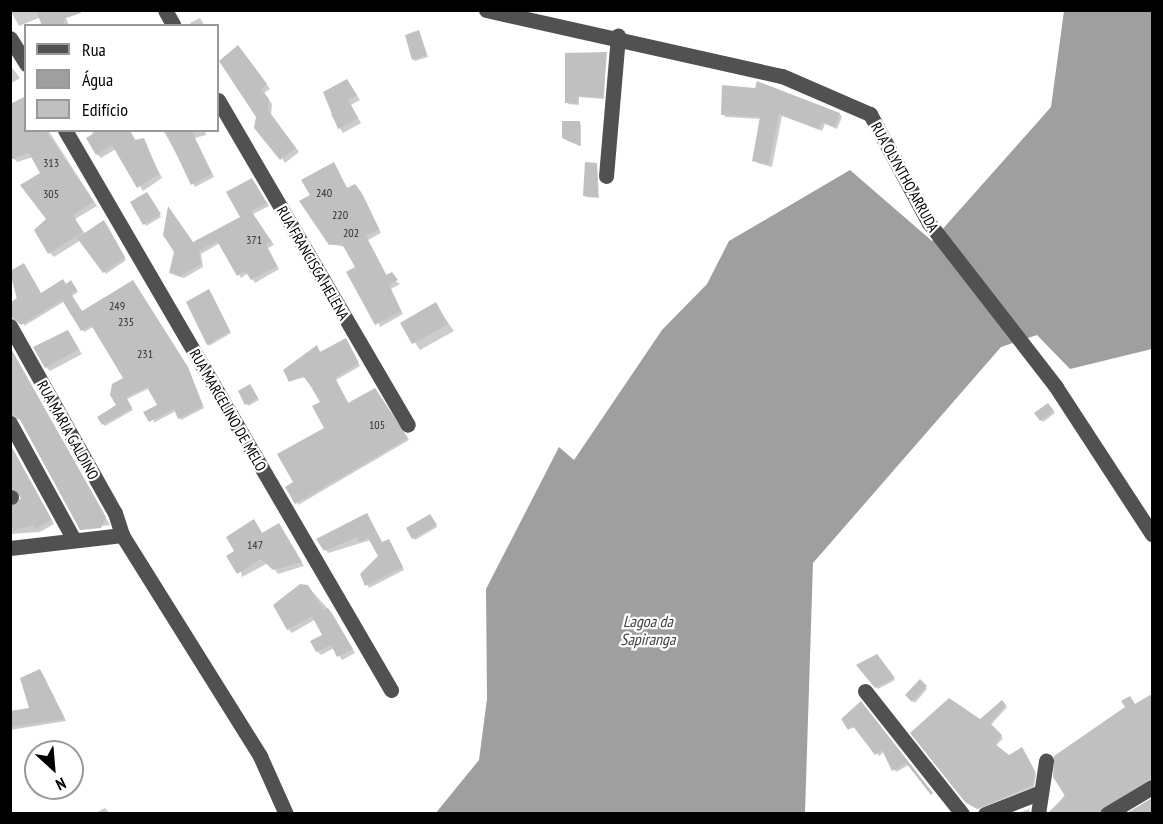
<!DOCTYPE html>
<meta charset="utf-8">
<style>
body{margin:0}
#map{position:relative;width:1163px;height:824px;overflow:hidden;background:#fff;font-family:"PT Sans Narrow",sans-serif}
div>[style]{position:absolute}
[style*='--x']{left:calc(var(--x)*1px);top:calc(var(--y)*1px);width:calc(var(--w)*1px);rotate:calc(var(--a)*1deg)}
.water>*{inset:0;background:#9f9f9f}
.shadow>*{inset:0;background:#0003}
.building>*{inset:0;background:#c0c0c0}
.minor>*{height:15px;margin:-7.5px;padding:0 7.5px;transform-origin:7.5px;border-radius:7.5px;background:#515151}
span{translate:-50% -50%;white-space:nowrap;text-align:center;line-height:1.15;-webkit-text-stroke:4.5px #fff;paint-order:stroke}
.number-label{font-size:12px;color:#303030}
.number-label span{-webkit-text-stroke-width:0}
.street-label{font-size:15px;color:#000}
.water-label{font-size:16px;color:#404040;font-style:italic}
.frame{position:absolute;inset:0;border:12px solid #000;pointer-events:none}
.legend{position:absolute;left:24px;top:24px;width:195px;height:108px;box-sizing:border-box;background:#fff;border:2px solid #999;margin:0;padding:8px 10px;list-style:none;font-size:18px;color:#000}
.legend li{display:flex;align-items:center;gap:12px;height:30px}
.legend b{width:30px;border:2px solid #999}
.north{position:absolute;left:24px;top:740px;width:60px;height:60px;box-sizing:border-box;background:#fff;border:2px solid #999;border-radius:50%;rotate:154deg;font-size:16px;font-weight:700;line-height:24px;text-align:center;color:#000}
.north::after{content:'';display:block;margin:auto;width:21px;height:27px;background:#000;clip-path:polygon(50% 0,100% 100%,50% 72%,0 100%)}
</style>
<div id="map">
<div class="water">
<i style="clip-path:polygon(1064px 11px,1152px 11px,1152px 349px,1070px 369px,1037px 335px,1001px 347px,813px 563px,805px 813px,435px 814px,479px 760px,487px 699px,486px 589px,559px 447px,574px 460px,662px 330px,707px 284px,729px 241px,850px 170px,932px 241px,1051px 107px)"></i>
</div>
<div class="shadow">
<i style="clip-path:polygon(10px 10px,63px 10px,69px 26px,44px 26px,41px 17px,19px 26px)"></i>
<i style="clip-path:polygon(200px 18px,205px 26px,192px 26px,190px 23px)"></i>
<i style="clip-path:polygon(419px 32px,428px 57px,415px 61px,413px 59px)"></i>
<i style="clip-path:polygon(242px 51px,270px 89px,264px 93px,272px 104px,271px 115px,299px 152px,285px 163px,221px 61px)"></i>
<i style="clip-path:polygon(606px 54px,604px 99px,579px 97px,579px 105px,568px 104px)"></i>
<i style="clip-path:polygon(10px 65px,20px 78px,10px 84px)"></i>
<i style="clip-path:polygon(347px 81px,360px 100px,351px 105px,361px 123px,343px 133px,331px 115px)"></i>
<i style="clip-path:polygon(723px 87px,840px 114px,842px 117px,837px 129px,825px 124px,822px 131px,782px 116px,772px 167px,757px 163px,762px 119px,725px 117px)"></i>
<i style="clip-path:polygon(579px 123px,581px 125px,581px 146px,566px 140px)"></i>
<i style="clip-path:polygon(26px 130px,48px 130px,97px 206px,75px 219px,85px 234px,106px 224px,126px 260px,106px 274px,81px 240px,54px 257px,50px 253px,42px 174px,33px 157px,17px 162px,13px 158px)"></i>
<i style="clip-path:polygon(92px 130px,130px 130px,136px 141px,143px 140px,162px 178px,143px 191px,116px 149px,101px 158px,97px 154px)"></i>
<i style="clip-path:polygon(163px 130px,205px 130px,206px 135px,195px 138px,214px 177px,195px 187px)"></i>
<i style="clip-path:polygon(333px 164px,348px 189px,358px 189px,364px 197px,381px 233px,368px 240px,387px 276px,400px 284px,391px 289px,403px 314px,380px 327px,357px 268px,346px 247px,330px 244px,312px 196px)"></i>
<i style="clip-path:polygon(597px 165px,599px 198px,586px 197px,584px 195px)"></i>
<i style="clip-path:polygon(252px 180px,269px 206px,253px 214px,274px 245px,268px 248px,279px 269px,255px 283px,248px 273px,241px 278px,220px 243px,201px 254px,203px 267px,184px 278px,174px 275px,194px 243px,242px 218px)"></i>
<i style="clip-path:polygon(148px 195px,161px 217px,146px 226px,132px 203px)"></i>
<i style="clip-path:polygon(10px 273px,41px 294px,73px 284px,78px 292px,72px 296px,83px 313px,189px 370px,204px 408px,181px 420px,176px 411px,153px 423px,159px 405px,150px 388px,127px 399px,133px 410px,105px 426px,99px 417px,118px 406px,125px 378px,93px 327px,84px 332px,65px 301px,24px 326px)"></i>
<i style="clip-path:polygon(211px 293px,231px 333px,209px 346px,208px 344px)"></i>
<i style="clip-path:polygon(435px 304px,454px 331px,420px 350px,402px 323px)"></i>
<i style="clip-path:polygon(68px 332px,82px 354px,50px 371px,46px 367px)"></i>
<i style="clip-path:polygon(347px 342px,360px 366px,336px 380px,349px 404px,377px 392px,409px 440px,298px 505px,295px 483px,326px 429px,322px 403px,306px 377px,290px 381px,317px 347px,321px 353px)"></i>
<i style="clip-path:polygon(10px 347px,110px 525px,81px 529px,21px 420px,10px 418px)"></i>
<i style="clip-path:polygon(252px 388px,259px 400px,248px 406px,247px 404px)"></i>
<i style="clip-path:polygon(1050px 407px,1055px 413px,1043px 422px,1036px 413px)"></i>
<i style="clip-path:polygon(10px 444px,54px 524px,40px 532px,10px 534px,10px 508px,23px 498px,16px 490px,10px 494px)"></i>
<i style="clip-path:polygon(366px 515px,382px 544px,391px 543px,404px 570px,369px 588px,362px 575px,380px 557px,371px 540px,328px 553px,319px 539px)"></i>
<i style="clip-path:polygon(432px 517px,437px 527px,415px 540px,413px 538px)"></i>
<i style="clip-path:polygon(254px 521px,263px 534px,279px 525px,304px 566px,278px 574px,270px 562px,242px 577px,236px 551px)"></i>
<i style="clip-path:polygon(308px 587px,332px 613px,355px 653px,342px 660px,334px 648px,321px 655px,317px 651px,324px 635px,316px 619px,292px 633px,288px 629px)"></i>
<i style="clip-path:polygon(879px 657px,895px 680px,878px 689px,858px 665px)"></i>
<i style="clip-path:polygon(42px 673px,66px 721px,10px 730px,10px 720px,31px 709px)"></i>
<i style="clip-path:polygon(920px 681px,927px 689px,915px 703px,907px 695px)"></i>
<i style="clip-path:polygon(1152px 696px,1152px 781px,1102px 814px,1050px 814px,1135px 705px)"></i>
<i style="clip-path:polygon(1001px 702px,1007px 707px,991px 725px,1003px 738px,996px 746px,1008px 756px,1024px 751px,1036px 774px,1034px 787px,978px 809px,912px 733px,980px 721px)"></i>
<i style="clip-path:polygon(860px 703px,909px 765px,896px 772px,884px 752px,879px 756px,856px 727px,849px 729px,843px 719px)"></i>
<i style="clip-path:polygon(105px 808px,110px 814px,98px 814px,97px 812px)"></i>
<i style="clip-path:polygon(1029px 809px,1031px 814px,1016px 814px)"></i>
</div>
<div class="building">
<i style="clip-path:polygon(36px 10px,80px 10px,81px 13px,63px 19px,65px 26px,42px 26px)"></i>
<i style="clip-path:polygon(419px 30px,427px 55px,412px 60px,405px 35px)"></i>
<i style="clip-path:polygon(238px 45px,267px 84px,261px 89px,269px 99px,268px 110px,296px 148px,280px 160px,254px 128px,256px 117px,219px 61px)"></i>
<i style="clip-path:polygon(607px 52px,603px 98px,578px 96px,577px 104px,565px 103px,565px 53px)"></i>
<i style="clip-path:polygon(347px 79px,357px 95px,348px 100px,358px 118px,338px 129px,323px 92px)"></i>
<i style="clip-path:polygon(757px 81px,840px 113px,835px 127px,822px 122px,819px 129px,779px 114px,769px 165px,752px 161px,760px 117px,721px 115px,722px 85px,755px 88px)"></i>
<i style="clip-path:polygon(26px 96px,26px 130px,45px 130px,94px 202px,73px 215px,83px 232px,48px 254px,34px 230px,46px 219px,20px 185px,40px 173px,29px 153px,10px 160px,10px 104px)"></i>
<i style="clip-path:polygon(562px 121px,580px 121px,580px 146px,562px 138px)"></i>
<i style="clip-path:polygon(99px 130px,129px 130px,135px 140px,144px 138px,159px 174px,137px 188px,112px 145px,96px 155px,86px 138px)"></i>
<i style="clip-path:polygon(165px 130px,191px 130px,212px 174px,191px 185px)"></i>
<i style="clip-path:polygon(334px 162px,347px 188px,355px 184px,361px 192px,379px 229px,366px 236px,386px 275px,392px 272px,398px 280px,389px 285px,401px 311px,375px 325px,346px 272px,355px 267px,342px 244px,329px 245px,299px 201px,310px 195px,301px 180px)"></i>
<i style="clip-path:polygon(585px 162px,597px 163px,598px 197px,583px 196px)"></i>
<i style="clip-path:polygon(252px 178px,267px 203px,251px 211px,272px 242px,266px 245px,277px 266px,251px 280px,245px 271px,237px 276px,217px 241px,199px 251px,201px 264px,180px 276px,169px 273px,174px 252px,163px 235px,168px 206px,193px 242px,240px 217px,226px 192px)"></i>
<i style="clip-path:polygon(147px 192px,161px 214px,143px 225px,130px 202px)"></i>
<i style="clip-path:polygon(104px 220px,125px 257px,103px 273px,77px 238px)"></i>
<i style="clip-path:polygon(24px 263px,41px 293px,63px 279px,66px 284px,71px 280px,77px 290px,71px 294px,82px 311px,133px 280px,188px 367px,203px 406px,178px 419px,174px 409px,149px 422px,143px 412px,157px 405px,147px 387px,126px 397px,132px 408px,102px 425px,97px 417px,116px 405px,110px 395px,112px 384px,123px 378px,91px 325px,81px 331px,62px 300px,21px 325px,10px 316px,10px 303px,17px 298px,10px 271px)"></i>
<i style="clip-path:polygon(209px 289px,230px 331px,207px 345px,186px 302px)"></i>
<i style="clip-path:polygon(436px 302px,448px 324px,412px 344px,400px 323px)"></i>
<i style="clip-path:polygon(68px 330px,79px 349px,45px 368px,33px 347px)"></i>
<i style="clip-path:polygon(346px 338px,359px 363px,335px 378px,348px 403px,375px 388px,408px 438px,295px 504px,285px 487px,293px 482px,277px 454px,324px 428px,312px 406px,320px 402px,310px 385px,303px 376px,289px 382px,283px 370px,317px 345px,320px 352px)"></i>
<i style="clip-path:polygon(10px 347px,106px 517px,101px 528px,80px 530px,19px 418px,10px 413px)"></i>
<i style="clip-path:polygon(250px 384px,258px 398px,245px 405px,238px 391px)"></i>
<i style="clip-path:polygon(1048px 403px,1054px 411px,1040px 421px,1034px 413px)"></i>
<i style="clip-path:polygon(10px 444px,52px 520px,35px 529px,33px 525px,10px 531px,10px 507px,21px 498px,10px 484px)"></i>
<i style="clip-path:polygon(367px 513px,382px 542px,389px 539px,403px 567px,365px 586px,360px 574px,378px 556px,368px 538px,359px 542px,357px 537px,324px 551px,316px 539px)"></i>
<i style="clip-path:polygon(430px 514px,437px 525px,412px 539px,406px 528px)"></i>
<i style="clip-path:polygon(254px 519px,262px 533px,279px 523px,302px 562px,273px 570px,261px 559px,237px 574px,226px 556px,234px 551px,226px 537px)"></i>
<i style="clip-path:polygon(300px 584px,308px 585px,324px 610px,328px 608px,353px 649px,337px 657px,331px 645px,316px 652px,310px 641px,322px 635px,312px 616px,287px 630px,273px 605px)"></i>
<i style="clip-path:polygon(877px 654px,895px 678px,875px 688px,856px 665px)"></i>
<i style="clip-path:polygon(40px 669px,65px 719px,10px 727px,10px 711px,29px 708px,20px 678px)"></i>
<i style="clip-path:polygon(920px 679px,927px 686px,912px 702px,905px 695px)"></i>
<i style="clip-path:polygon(1152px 694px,1152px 777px,1097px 813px,1048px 813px,1065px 796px,1053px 777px,1054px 756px,1125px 707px,1121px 701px,1130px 696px,1135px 704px)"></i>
<i style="clip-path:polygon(949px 698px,980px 719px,1002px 700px,1006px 705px,990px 723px,1002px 735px,995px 744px,1009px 755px,1022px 747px,1035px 771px,1033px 785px,977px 809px,965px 802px,910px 733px)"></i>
<i style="clip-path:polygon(861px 701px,933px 793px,931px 795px,906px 763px,892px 771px,882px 750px,875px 755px,853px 726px,848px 730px,841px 719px)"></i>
<i style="clip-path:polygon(1152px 798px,1152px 813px,1127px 813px)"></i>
</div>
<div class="minor">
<i style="--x:165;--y:10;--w:18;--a:61"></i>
<i style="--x:486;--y:10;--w:303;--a:12.6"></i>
<i style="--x:782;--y:76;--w:96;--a:23.4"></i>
<i style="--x:870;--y:114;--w:124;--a:61.6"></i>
<i style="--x:929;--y:223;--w:207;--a:52.2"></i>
<i style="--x:1056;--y:387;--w:176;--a:56.9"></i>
<i style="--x:10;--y:38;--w:31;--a:58"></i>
<i style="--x:218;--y:100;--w:376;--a:59.7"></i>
<i style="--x:65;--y:130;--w:648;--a:59.79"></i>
<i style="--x:606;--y:176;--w:141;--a:-85.1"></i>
<i style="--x:10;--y:326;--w:214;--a:60.7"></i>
<i style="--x:115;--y:513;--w:23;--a:72"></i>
<i style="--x:122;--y:535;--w:261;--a:58"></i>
<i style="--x:260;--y:756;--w:64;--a:65.9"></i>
<i style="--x:10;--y:423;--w:133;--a:61.3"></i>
<i style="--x:10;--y:497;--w:1;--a:0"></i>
<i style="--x:10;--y:548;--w:113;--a:-6.6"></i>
<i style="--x:865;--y:691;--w:157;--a:51.7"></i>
<i style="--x:985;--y:814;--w:60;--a:-21.4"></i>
<i style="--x:1038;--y:814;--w:54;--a:-81.4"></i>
<i style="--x:1107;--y:814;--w:52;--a:-31"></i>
</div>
<div class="number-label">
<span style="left:51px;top:163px">313</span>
<span style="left:324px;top:193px">240</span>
<span style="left:51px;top:194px">305</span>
<span style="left:340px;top:215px">220</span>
<span style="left:351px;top:233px">202</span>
<span style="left:254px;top:240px">371</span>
<span style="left:117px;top:306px">249</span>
<span style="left:126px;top:322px">235</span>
<span style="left:145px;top:354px">231</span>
<span style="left:377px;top:425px">105</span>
<span style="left:255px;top:545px">147</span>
</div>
<div class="street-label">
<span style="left:905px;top:177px;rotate:61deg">RUA OLYNTHO ARRUDA</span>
<span style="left:313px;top:263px;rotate:60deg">RUA FRANCISCA HELENA</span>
<span style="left:228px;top:410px;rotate:60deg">RUA MARCELINO DE MELO</span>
<span style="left:68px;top:430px;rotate:61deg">RUA MARIA GALDINO</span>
</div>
<div class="water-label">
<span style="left:648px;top:630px">Lagoa da<br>Sapiranga</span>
</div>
<div class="frame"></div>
<ul class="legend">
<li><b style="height:8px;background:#515151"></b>Rua</li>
<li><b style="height:16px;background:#9f9f9f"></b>Água</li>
<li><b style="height:16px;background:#c0c0c0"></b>Edifício</li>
</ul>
<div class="north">N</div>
</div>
